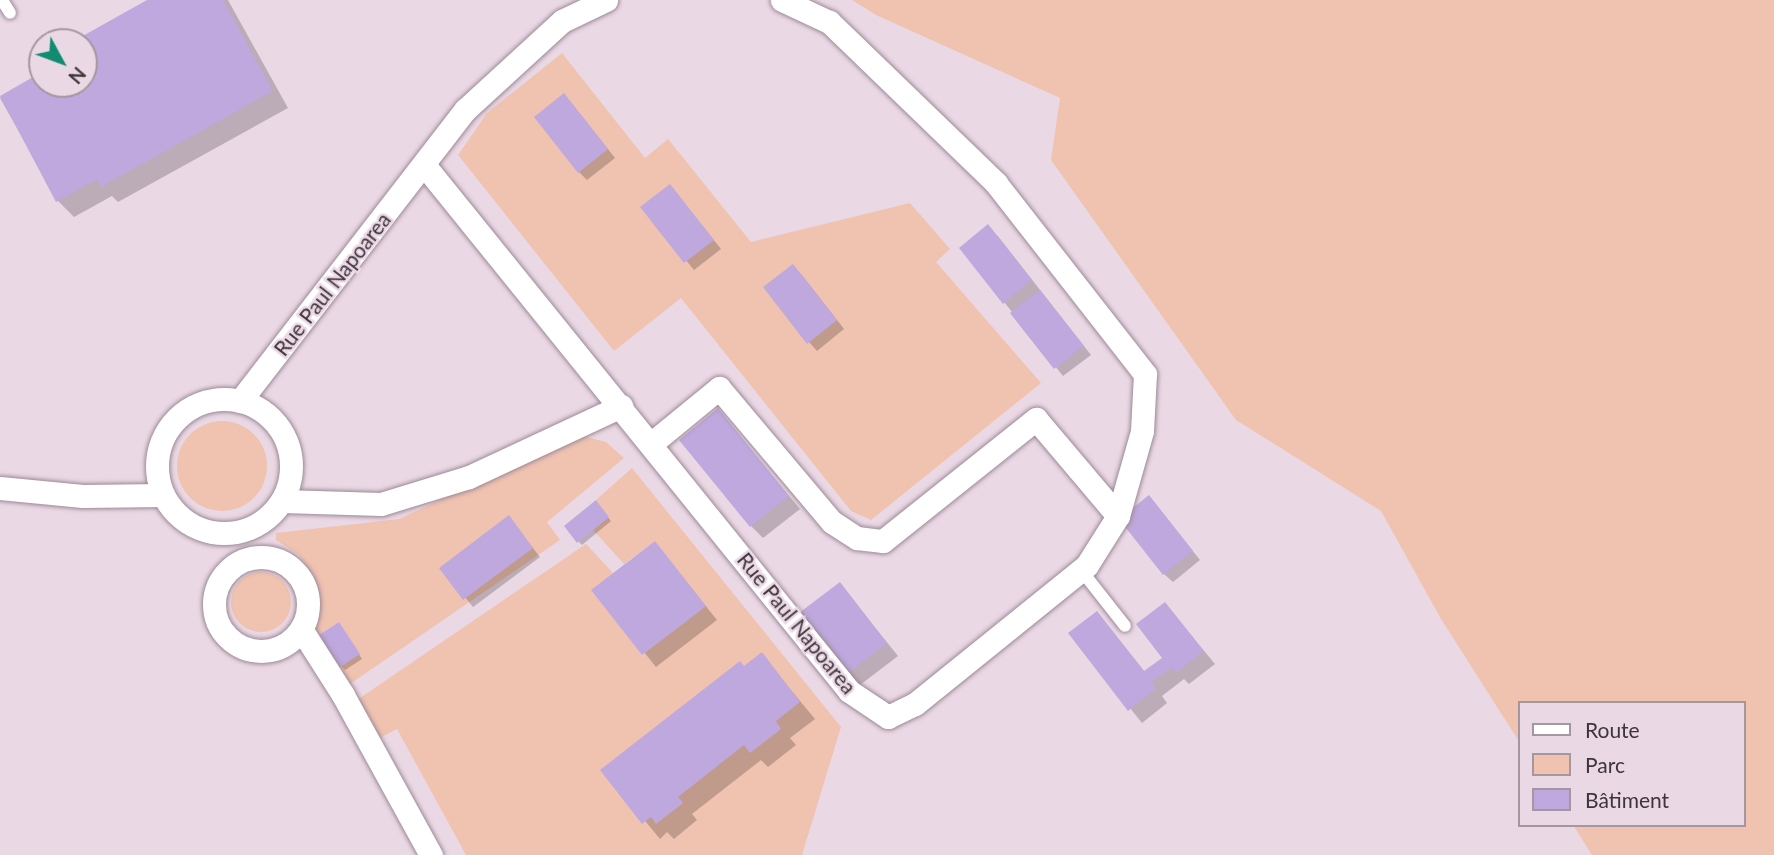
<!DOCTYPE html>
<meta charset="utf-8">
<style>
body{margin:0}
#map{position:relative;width:1774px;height:855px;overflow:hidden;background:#ebd8e5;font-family:Lato,sans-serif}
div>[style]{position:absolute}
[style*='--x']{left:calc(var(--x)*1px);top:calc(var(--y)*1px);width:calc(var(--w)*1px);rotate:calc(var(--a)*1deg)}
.green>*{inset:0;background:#f0c2b0}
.round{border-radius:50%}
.shadow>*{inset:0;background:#0003}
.building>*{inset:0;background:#bea8dd}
.roads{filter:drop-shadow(0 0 2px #9c8a97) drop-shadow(0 0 2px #9c8a97)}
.service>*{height:12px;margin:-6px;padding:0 6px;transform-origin:6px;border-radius:6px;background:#fff}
.minor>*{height:23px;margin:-11.5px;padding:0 11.5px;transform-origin:11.5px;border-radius:11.5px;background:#fff}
.minor>.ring{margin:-11.5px;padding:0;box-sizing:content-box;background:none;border:23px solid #fff;border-radius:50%}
span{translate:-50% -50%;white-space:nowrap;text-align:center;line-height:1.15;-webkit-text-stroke:5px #ebd8e5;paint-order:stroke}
.street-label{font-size:21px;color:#3d353b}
.legend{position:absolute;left:1518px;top:701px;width:228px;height:126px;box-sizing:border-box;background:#ebd8e5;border:2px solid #a597a1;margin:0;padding:9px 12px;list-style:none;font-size:21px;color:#3d353b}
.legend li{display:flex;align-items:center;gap:14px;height:35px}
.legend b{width:35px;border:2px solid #a597a1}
.north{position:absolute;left:28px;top:28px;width:70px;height:70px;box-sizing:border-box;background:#ebd8e5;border:2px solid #a597a1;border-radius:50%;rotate:131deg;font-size:19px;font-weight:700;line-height:28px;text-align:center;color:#3d353b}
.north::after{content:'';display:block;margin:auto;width:24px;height:32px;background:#108c70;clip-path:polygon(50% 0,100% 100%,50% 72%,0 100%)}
</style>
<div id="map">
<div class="green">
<i style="clip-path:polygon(852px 0,1774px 0,1774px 855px,1592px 855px,1573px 825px,1744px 825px,1744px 703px,1520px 703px,1520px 743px,1441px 619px,1381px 511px,1236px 420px,1051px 160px,1060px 98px,876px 15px)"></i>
<i style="clip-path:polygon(562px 53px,645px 158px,668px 139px,751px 242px,910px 203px,950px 249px,936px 262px,1041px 383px,871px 520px,851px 511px,681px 298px,614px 351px,458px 155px,487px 113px)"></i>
<i class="round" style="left:177px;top:421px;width:90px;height:90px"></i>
<i style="clip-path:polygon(579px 435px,606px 442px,624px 458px,547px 522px,560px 540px,350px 684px,340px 667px,359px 654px,339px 622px,319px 635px,314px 626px,320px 601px,314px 577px,299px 555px,276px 540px,276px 533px,399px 519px)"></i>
<i style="clip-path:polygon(632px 468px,841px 727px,802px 855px,466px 855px,397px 729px,376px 740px,354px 702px,586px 544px,613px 573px,592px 590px,642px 655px,705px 607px,655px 541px,624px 564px,593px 530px,609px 517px,596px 500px)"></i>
<i class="round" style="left:231px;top:572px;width:60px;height:60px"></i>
</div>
<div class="shadow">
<i style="clip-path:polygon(151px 0,228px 0,288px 108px,118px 202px,112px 196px,74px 217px,58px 201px,0 98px,42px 74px,42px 84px,84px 84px,84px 42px,76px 42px)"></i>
<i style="clip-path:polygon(572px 104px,615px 158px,587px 180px,579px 172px)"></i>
<i style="clip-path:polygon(670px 186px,721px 249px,694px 270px,643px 207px)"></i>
<i style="clip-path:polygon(997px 235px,1091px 355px,1063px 376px,961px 248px)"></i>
<i style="clip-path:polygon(801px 274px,844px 329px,817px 351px,809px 342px)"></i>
<i style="clip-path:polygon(718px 411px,800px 509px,763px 538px,751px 526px)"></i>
<i style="clip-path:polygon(599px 506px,611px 521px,582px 545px,578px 541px)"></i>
<i style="clip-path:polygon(1157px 506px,1200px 560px,1173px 582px,1164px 574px)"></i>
<i style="clip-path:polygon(509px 518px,540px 557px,473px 607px,442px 569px)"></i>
<i style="clip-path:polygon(655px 543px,717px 620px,656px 667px,594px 590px)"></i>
<i style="clip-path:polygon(840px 584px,898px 656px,860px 685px,848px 673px)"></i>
<i style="clip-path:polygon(1165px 604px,1215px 664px,1189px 684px,1184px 679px,1162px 696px,1167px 703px,1142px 723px,1070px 633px,1097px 613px,1145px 672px,1164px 658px)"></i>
<i style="clip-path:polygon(342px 628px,362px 659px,345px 670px,341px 666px)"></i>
<i style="clip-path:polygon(761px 654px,815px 719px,790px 738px,796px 745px,768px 767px,761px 760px,692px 814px,697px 820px,674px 839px,667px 832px,660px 839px,603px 770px)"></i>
</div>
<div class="building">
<i style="clip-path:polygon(147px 0,223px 0,273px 91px,101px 187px,97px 179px,56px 202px,0 96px,40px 73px,34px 63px,42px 59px,42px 84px,84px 84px,84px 42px,72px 42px)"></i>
<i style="clip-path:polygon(564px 93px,608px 149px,578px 173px,534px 117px)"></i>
<i style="clip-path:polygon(670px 184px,714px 240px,684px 263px,640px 207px)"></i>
<i style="clip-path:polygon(988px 224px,1032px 280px,1003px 304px,959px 248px)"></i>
<i style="clip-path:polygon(793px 264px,837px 320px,807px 344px,763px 287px)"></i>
<i style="clip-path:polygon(1040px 290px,1084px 346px,1054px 369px,1010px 313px)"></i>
<i style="clip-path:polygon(718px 408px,789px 496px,750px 527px,679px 440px)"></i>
<i style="clip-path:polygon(1149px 495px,1193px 551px,1163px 575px,1119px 519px)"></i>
<i style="clip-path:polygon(596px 500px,609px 517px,577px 543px,564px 526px)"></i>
<i style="clip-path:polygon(509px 515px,533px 548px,463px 600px,439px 568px)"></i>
<i style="clip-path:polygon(655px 541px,706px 606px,642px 655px,591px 590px)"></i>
<i style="clip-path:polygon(840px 582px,887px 643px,847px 674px,799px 613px)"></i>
<i style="clip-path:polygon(1165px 602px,1204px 651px,1176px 673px,1172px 667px,1151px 682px,1156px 689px,1128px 711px,1068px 633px,1097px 611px,1144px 671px,1162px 658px,1136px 624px)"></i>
<i style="clip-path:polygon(339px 622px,360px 654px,340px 667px,319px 635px)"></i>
<i style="clip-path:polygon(762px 652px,800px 702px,776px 721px,781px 729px,750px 753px,744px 745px,678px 797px,683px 803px,656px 824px,651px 817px,642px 824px,600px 770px,740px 661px,744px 666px)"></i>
</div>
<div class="roads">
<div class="service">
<i style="--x:2;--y:0;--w:15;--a:58"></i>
<i style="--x:1081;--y:570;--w:71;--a:51.8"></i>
</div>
<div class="minor">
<i style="--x:425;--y:166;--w:675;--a:51.07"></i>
<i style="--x:849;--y:691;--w:47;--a:33.7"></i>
<i style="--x:888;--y:717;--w:30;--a:-26"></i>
<i style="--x:915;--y:704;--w:221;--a:-38.9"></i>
<i style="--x:1087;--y:565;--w:58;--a:-57.7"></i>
<i style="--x:1118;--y:516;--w:88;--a:-74.2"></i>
<i style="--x:1142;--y:431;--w:57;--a:-87"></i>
<i style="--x:1145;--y:374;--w:242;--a:-128"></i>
<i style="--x:996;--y:183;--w:232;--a:-136"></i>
<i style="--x:829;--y:22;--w:52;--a:-154.9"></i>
<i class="ring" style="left:157px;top:399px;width:111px;height:111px"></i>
<i style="--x:240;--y:401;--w:368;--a:-52.3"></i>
<i style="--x:465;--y:110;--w:132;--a:-42.5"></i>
<i style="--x:562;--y:21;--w:49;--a:-25.5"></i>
<i style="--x:652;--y:443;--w:87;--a:-39.4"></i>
<i style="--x:719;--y:388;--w:175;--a:49.9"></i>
<i style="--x:832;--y:522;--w:30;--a:33"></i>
<i style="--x:857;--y:538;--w:26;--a:7"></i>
<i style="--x:883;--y:541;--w:196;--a:-38.6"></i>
<i style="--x:1036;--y:419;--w:127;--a:49.8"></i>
<i style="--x:0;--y:488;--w:83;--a:5.5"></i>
<i style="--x:83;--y:496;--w:80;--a:-0.7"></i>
<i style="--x:282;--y:501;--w:99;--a:1.7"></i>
<i style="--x:381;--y:504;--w:92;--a:-17.1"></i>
<i style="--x:469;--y:477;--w:168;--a:-25"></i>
<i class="ring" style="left:214px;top:557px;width:71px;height:71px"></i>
<i style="--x:301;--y:629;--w:78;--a:57.5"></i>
<i style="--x:343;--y:695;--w:183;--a:61.2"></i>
</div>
</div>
<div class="street-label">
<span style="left:332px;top:284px;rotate:-52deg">Rue Paul Napoarea</span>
<span style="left:797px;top:623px;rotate:51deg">Rue Paul Napoarea</span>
</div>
<ul class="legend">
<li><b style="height:9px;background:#fff"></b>Route</li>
<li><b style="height:19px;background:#f0c2b0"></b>Parc</li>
<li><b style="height:19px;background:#bea8dd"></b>Bâtiment</li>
</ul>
<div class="north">N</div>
</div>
